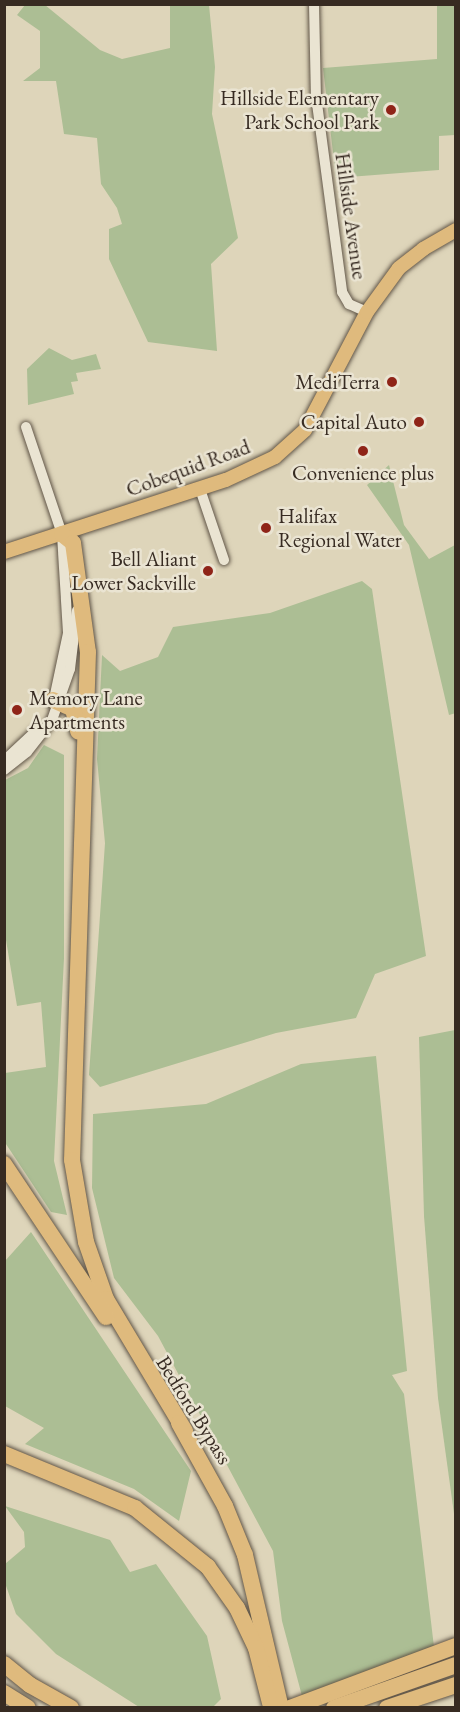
<!DOCTYPE html>
<style>
body{margin:0}
#map{position:relative;width:460px;height:1712px;overflow:hidden;background:#ded5ba;font-family:"EB Garamond",serif}
div>[style]{position:absolute}
[style*='--x']{left:calc(var(--x)*1px);top:calc(var(--y)*1px);width:calc(var(--w)*1px);rotate:calc(var(--a)*1deg)}
.green>*{inset:0;background:#acbe94}
.roads{filter:drop-shadow(0 0 2px #615648) drop-shadow(0 0 2px #615648)}
.minor>*{height:10px;margin:-5px;padding:0 5px;transform-origin:5px;border-radius:5px;background:#eae4d2}
.major>*{height:14px;margin:-7px;padding:0 7px;transform-origin:7px;border-radius:7px;background:#dfba7d}
.highway>*{height:16px;margin:-8px;padding:0 8px;transform-origin:8px;border-radius:8px;background:#dfba7d}
.dots>*{width:16px;height:16px;translate:-50% -50%;box-sizing:border-box;border:3px solid #eae4d2;border-radius:50%}
span{translate:-50% -50%;white-space:nowrap;text-align:center;line-height:1.15;-webkit-text-stroke:5px #eae4d2;paint-order:stroke}
.poi-label{font-size:21px;color:#372b22}
.right{translate:-100% -50%;text-align:right}
.left{translate:0 -50%;text-align:left}
.street-label{font-size:21px;color:#372b22}
.frame{position:absolute;inset:0;border:6px solid #372b22;pointer-events:none}
</style>
<div id="map">
<div class="green">
<i style="clip-path:polygon(25px 5px,45px 5px,100px 50px,122px 59px,170px 48px,170px 5px,209px 5px,215px 67px,212px 114px,238px 238px,211px 264px,217px 351px,148px 342px,109px 259px,109px 229px,122px 224px,117px 208px,101px 184px,97px 138px,64px 134px,56px 81px,23px 81px,40px 68px,40px 31px,17px 15px)"></i>
<i style="clip-path:polygon(437px 5px,456px 5px,455px 135px,439px 136px,439px 170px,336px 178px,323px 68px,437px 59px)"></i>
<i style="clip-path:polygon(49px 348px,72px 360px,96px 354px,101px 369px,76px 373px,78px 381px,71px 382px,74px 394px,28px 405px,27px 369px)"></i>
<i style="clip-path:polygon(389px 465px,404px 525px,429px 559px,455px 545px,456px 713px,449px 715px,409px 545px,367px 485px)"></i>
<i style="clip-path:polygon(362px 581px,372px 589px,426px 956px,375px 974px,356px 1018px,276px 1033px,100px 1087px,89px 1075px,105px 843px,97px 759px,102px 655px,120px 671px,158px 657px,173px 627px,270px 613px)"></i>
<i style="clip-path:polygon(44px 745px,64px 755px,64px 958px,54px 1161px,67px 1215px,51px 1212px,4px 1141px,5px 1073px,46px 1067px,41px 1002px,17px 1006px,5px 934px,5px 780px,28px 768px)"></i>
<i style="clip-path:polygon(455px 1030px,456px 1030px,455px 1521px,438px 1398px,424px 1216px,419px 1037px)"></i>
<i style="clip-path:polygon(376px 1056px,407px 1371px,392px 1375px,404px 1394px,434px 1647px,302px 1696px,282px 1621px,273px 1551px,158px 1336px,114px 1278px,92px 1188px,93px 1114px,206px 1104px,301px 1064px)"></i>
<i style="clip-path:polygon(31px 1232px,191px 1471px,179px 1521px,134px 1489px,25px 1444px,44px 1428px,5px 1406px,5px 1261px)"></i>
<i style="clip-path:polygon(5px 1506px,110px 1540px,130px 1572px,156px 1564px,207px 1636px,221px 1699px,213px 1707px,139px 1707px,56px 1654px,16px 1614px,5px 1583px,5px 1564px,25px 1547px,24px 1532px)"></i>
</div>
<div class="roads">
<div class="minor">
<i style="--x:314;--y:4;--w:92;--a:88.8"></i>
<i style="--x:316;--y:96;--w:198;--a:82.4"></i>
<i style="--x:342;--y:292;--w:14;--a:60"></i>
<i style="--x:349;--y:304;--w:20;--a:24"></i>
<i style="--x:26;--y:427;--w:119;--a:71.4"></i>
<i style="--x:200;--y:489;--w:75;--a:71.3"></i>
<i style="--x:54;--y:699;--w:67;--a:-78"></i>
<i style="--x:68;--y:633;--w:99;--a:-93.5"></i>
<i style="--x:4;--y:761;--w:44;--a:-43.2"></i>
<i style="--x:4;--y:770;--w:29;--a:-38"></i>
<i style="--x:27;--y:752;--w:41;--a:-52"></i>
<i style="--x:52;--y:720;--w:54;--a:-70.6"></i>
<i style="--x:70;--y:669;--w:59;--a:-83.2"></i>
</div>
<div class="major">
<i style="--x:4;--y:552;--w:233;--a:-18"></i>
<i style="--x:226;--y:480;--w:54;--a:-25.1"></i>
<i style="--x:275;--y:457;--w:40;--a:-42"></i>
<i style="--x:305;--y:430;--w:133;--a:-62.3"></i>
<i style="--x:367;--y:312;--w:54;--a:-54"></i>
<i style="--x:399;--y:268;--w:31;--a:-38"></i>
<i style="--x:423;--y:249;--w:38;--a:-30"></i>
</div>
<div class="highway">
<i style="--x:62;--y:534;--w:14;--a:39"></i>
<i style="--x:73;--y:543;--w:110;--a:82.2"></i>
<i style="--x:88;--y:652;--w:508;--a:91.8"></i>
<i style="--x:72;--y:1160;--w:83;--a:80.3"></i>
<i style="--x:86;--y:1242;--w:60;--a:70.7"></i>
<i style="--x:106;--y:1299;--w:154;--a:59.1"></i>
<i style="--x:53;--y:700;--w:22;--a:24"></i>
<i style="--x:73;--y:709;--w:23;--a:77"></i>
<i style="--x:4;--y:1164;--w:184;--a:56.3"></i>
<i style="--x:179;--y:1423;--w:95;--a:61"></i>
<i style="--x:225;--y:1506;--w:53;--a:67.8"></i>
<i style="--x:245;--y:1555;--w:157;--a:76.8"></i>
<i style="--x:4;--y:1454;--w:142;--a:22.4"></i>
<i style="--x:135;--y:1508;--w:94;--a:38.9"></i>
<i style="--x:208;--y:1567;--w:50;--a:54.7"></i>
<i style="--x:237;--y:1608;--w:44;--a:64.6"></i>
<i style="--x:256;--y:1648;--w:57;--a:75.7"></i>
<i style="--x:4;--y:1664;--w:33;--a:39"></i>
<i style="--x:30;--y:1685;--w:47;--a:29.3"></i>
<i style="--x:4;--y:1693;--w:28;--a:32"></i>
<i style="--x:290;--y:1708;--w:177;--a:-20.5"></i>
<i style="--x:334;--y:1708;--w:129;--a:-19.4"></i>
<i style="--x:387;--y:1708;--w:73;--a:-18.4"></i>
</div>
</div>
<div class="dots">
<i style="left:391px;top:110px;background:#8f2418"></i>
<i style="left:392px;top:382px;background:#8f2418"></i>
<i style="left:419px;top:422px;background:#8f2418"></i>
<i style="left:363px;top:451px;background:#8f2418"></i>
<i style="left:266px;top:528px;background:#8f2418"></i>
<i style="left:208px;top:571px;background:#8f2418"></i>
<i style="left:17px;top:710px;background:#8f2418"></i>
</div>
<div class="poi-label">
<span class="right" style="left:379px;top:110px">Hillside Elementary<br>Park School Park</span>
<span class="right" style="left:380px;top:382px">MediTerra</span>
<span class="right" style="left:407px;top:422px">Capital Auto</span>
<span style="left:363px;top:473px">Convenience plus</span>
<span class="left" style="left:278px;top:528px">Halifax<br>Regional Water</span>
<span class="right" style="left:196px;top:571px">Bell Aliant<br>Lower Sackville</span>
<span class="left" style="left:29px;top:710px">Memory Lane<br>Apartments</span>
</div>
<div class="street-label">
<span style="left:351px;top:216px;rotate:82deg">Hillside Avenue</span>
<span style="left:188px;top:468px;rotate:-20deg">Cobequid Road</span>
<span style="left:194px;top:1410px;rotate:58deg">Bedford Bypass</span>
</div>
<div class="frame"></div>
</div>
